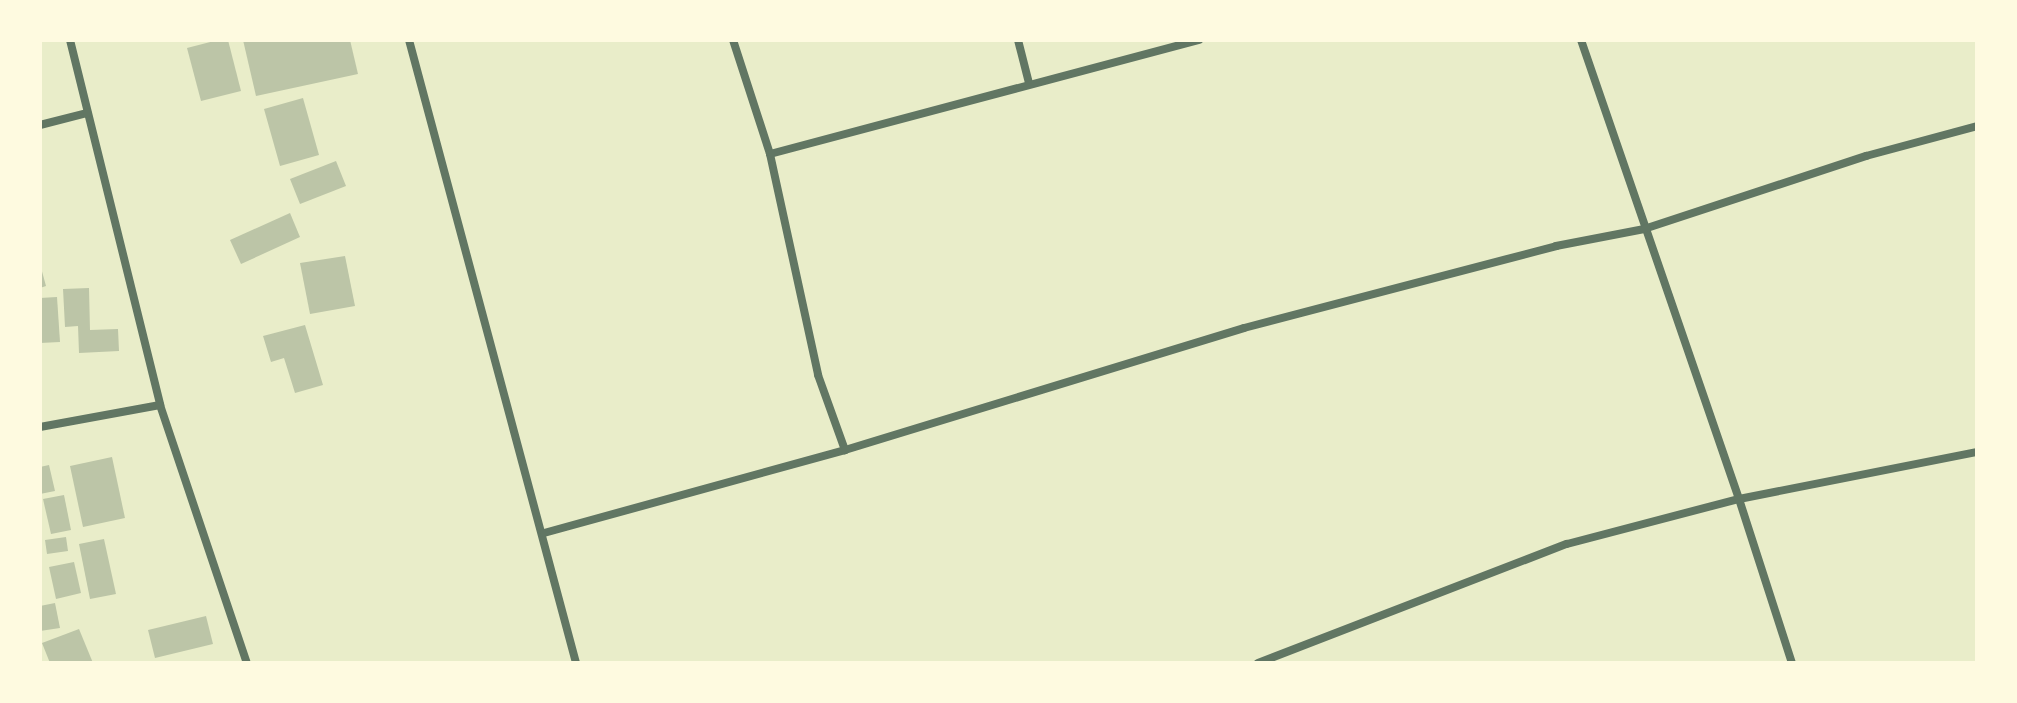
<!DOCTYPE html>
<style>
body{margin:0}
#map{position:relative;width:2017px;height:703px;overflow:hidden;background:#e9edc9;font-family:Cabin,sans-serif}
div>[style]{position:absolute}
.building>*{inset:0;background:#bcc5a7}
.minor>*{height:8px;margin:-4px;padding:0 4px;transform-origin:4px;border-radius:4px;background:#617663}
span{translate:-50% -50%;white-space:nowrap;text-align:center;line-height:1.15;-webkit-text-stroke:6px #fefae0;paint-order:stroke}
.frame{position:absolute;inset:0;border:42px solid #fefae0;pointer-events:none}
</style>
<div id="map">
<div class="building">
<div style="clip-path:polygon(218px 40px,228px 40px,241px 91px,201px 101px,187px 48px)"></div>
<div style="clip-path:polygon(243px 40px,350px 40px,358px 74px,256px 96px)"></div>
<div style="clip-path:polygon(303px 98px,319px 155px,280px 166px,264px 109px)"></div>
<div style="clip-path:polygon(336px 161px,346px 186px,300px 204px,290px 179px)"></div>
<div style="clip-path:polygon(290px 213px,300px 237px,241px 264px,230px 240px)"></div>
<div style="clip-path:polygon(345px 256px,355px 306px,310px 314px,300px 263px)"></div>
<div style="clip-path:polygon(40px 264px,46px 286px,40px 288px)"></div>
<div style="clip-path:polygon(89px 288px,90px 330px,118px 329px,119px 351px,79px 353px,78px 326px,65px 327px,63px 289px)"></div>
<div style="clip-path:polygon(57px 297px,60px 342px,40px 343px,40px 298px)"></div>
<div style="clip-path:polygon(305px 325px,323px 385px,295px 393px,284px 358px,271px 362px,263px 336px)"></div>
<div style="clip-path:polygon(112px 457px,125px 518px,83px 527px,70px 466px)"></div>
<div style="clip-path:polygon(49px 465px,55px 491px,40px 494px,40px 467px)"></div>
<div style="clip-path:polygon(64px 495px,71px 530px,51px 534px,43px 499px)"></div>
<div style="clip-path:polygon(66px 537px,68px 551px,47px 554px,45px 540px)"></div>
<div style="clip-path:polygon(104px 539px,116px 594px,90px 599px,79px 544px)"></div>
<div style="clip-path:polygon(74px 562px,81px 593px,56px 599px,49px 567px)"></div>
<div style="clip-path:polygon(55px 603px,60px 628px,40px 631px,40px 606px)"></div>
<div style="clip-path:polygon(206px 616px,213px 644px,155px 658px,148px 630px)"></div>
<div style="clip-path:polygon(79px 629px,93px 663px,50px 663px,42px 643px)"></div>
</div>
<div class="minor">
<div style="left:70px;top:40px;width:376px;rotate:76.1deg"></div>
<div style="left:160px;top:405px;width:272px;rotate:71.4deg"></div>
<div style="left:409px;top:40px;width:645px;rotate:74.99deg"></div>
<div style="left:733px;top:40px;width:120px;rotate:72deg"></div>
<div style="left:770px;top:154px;width:226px;rotate:77.7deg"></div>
<div style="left:818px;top:375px;width:80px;rotate:70.2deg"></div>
<div style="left:1018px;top:40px;width:44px;rotate:75.7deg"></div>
<div style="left:1581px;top:40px;width:485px;rotate:71deg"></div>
<div style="left:1739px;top:499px;width:172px;rotate:72.1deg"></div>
<div style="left:40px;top:125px;width:49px;rotate:-14.3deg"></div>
<div style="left:770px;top:154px;width:444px;rotate:-14.9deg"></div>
<div style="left:40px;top:427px;width:122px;rotate:-10.4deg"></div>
<div style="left:544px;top:533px;width:312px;rotate:-15.4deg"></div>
<div style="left:845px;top:450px;width:417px;rotate:-17deg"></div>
<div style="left:1244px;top:328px;width:323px;rotate:-14.7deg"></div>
<div style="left:1556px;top:246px;width:90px;rotate:-10.9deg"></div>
<div style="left:1644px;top:229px;width:234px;rotate:-18.2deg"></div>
<div style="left:1866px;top:156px;width:115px;rotate:-15.1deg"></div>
<div style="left:1258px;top:663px;width:331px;rotate:-21.1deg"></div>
<div style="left:1567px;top:544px;width:178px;rotate:-14.7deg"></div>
<div style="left:1739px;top:499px;width:243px;rotate:-11.2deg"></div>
</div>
<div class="frame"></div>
</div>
